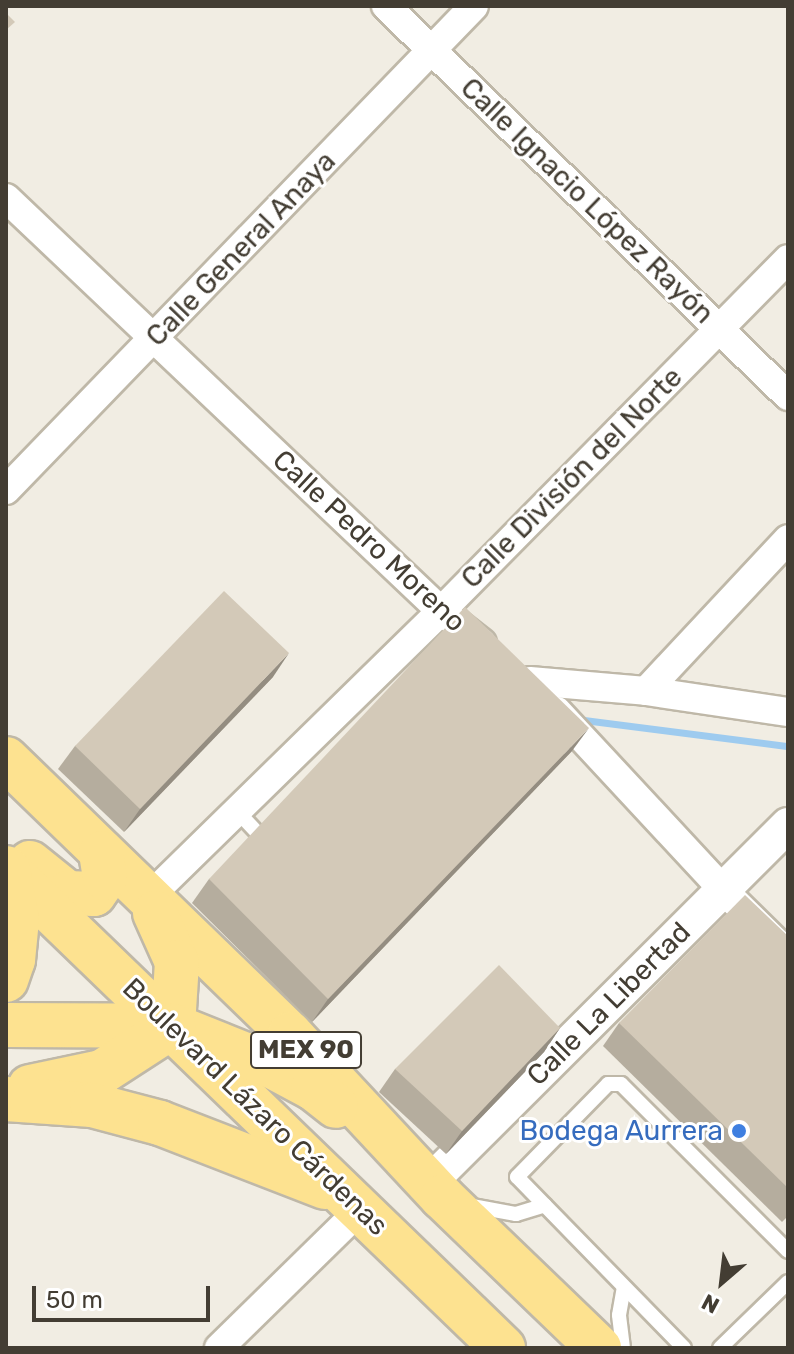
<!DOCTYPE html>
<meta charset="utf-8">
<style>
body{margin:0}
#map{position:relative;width:794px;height:1354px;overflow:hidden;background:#f1ede3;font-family:Rubik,sans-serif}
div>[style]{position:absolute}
.stream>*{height:7px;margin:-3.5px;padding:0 3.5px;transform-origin:3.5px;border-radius:3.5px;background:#9ecbef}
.roads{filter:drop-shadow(2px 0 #bfb8a8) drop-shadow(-2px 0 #bfb8a8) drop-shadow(0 2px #bfb8a8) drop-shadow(0 -2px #bfb8a8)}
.service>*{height:14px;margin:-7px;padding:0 7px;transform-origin:7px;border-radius:7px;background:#fff}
.minor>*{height:28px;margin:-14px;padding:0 14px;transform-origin:14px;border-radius:14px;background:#fff}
.tertiary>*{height:34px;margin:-17px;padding:0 17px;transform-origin:17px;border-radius:17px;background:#fff}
.primary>*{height:44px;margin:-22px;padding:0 22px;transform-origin:22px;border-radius:22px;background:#fde290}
.wall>*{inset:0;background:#b5ad9e}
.shaded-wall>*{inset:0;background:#948d81}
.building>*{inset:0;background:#d3c9b8}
.dots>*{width:22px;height:22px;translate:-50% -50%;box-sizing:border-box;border:4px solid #fff;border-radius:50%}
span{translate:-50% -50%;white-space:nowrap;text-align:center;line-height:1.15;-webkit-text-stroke:6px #fff;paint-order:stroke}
.shield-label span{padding:2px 6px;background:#fff;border:2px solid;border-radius:6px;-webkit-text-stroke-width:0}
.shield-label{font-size:26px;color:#433d33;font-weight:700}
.street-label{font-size:28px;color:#433d33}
.shop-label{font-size:28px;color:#366cbe}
.right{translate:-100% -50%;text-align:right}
.frame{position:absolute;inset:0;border:8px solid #433d33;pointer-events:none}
.north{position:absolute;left:682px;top:1242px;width:80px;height:80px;-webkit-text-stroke:6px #fff;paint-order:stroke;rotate:208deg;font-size:22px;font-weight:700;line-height:32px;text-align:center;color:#433d33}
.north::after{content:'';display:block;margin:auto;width:28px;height:36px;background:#433d33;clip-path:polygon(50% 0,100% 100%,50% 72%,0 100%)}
.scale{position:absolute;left:32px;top:1286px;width:178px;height:36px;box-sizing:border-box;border:4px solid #433d33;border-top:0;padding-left:10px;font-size:24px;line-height:28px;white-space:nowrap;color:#433d33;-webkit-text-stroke:6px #fff;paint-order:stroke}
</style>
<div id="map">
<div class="stream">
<div style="left:576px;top:719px;width:214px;rotate:7.3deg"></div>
</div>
<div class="roads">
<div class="service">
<div style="left:237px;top:811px;width:42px;rotate:46.9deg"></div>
<div style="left:472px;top:1206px;width:45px;rotate:10.3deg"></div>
<div style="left:516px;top:1214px;width:30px;rotate:-17deg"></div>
<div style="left:623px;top:1348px;width:33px;rotate:-97deg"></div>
<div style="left:619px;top:1315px;width:28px;rotate:-80deg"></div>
<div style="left:684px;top:1348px;width:239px;rotate:-134.3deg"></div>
<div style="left:517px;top:1177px;width:130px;rotate:-45.6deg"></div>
<div style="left:608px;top:1084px;width:13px"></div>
<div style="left:621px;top:1084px;width:236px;rotate:45deg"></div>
<div style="left:720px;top:1348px;width:95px;rotate:-44.1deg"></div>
</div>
<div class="minor">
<div style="left:386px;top:6px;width:560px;rotate:44.13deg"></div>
<div style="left:6px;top:198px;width:600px;rotate:43.51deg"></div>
<div style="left:441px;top:611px;width:52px;rotate:38deg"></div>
<div style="left:6px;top:490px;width:673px;rotate:-45.96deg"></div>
<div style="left:530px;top:681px;width:116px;rotate:4.9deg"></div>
<div style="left:646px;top:691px;width:144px;rotate:8.4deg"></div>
<div style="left:646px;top:691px;width:208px;rotate:-46.9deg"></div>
<div style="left:557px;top:711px;width:246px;rotate:47.1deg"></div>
<div style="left:724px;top:891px;width:90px;rotate:44.5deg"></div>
<div style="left:148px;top:898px;width:410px;rotate:-44.4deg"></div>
<div style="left:441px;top:611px;width:494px;rotate:-45.4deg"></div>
<div style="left:219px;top:1348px;width:197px;rotate:-44.4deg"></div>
</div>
<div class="tertiary">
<div style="left:429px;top:1183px;width:507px;rotate:-44.92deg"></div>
</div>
<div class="primary">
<div style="left:6px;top:759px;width:395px;rotate:44.1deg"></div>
<div style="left:290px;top:1034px;width:223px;rotate:47deg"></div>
<div style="left:442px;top:1197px;width:218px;rotate:43.9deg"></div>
<div style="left:30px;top:863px;width:48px;rotate:39deg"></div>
<div style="left:67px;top:893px;width:27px;rotate:2deg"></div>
<div style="left:94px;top:894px;width:19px;rotate:-55deg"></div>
<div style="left:105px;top:878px;width:25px;rotate:-99deg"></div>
<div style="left:6px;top:868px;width:691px;rotate:44deg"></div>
<div style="left:155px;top:913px;width:54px;rotate:65.8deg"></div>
<div style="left:177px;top:962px;width:64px;rotate:93.6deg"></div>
<div style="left:6px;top:980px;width:21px;rotate:-71deg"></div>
<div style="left:13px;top:960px;width:41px;rotate:-84.4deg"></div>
<div style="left:17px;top:919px;width:50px;rotate:-100.4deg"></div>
<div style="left:6px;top:1025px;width:167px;rotate:0.3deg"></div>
<div style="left:173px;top:1026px;width:102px;rotate:21.8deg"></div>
<div style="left:268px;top:1064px;width:51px;rotate:28.1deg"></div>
<div style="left:313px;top:1088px;width:29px;rotate:38deg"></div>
<div style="left:30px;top:1087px;width:74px;rotate:-11.8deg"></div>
<div style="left:102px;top:1072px;width:85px;rotate:-32.9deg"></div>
<div style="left:6px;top:1099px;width:86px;rotate:4deg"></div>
<div style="left:92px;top:1105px;width:70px;rotate:14.8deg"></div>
<div style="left:160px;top:1123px;width:177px;rotate:21.2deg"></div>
</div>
</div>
<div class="wall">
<div style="clip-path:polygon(273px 677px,124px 832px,58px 769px,75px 746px)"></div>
<div style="clip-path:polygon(572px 751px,312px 1022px,192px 903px,209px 879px)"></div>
<div style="clip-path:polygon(788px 936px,788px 1216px,782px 1222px,603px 1046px,619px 1023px)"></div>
<div style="clip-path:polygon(560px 1028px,544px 1052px,446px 1154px,379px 1092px,395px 1069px)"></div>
</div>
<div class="shaded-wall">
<div style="clip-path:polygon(289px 653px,273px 677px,124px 832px,140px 809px)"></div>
<div style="clip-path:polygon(589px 728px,572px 751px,312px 1022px,328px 999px)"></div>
<div style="clip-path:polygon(560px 1028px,544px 1052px,446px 1154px,462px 1131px)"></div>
</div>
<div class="building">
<div style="clip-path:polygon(6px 13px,15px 22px,6px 30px)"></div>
<div style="clip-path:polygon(224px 591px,289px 653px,140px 809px,75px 746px)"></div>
<div style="clip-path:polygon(465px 607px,589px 728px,328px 999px,209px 879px)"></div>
<div style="clip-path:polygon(745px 895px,788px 936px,788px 1188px,619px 1023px)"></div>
<div style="clip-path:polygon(499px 965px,560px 1028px,462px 1131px,395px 1069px)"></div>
</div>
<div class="dots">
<div style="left:739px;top:1131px;background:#3f7fe0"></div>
</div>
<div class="shield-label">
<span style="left:306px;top:1050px">MEX 90</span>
</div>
<div class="street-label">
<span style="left:587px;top:201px;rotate:44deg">Calle Ignacio López Rayón</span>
<span style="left:241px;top:249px;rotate:-46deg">Calle General Anaya</span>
<span style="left:572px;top:478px;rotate:-45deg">Calle División del Norte</span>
<span style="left:369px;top:541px;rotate:43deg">Calle Pedro Moreno</span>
<span style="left:609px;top:1004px;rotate:-45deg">Calle La Libertad</span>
<span style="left:255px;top:1107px;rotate:44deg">Boulevard Lázaro Cárdenas</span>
</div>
<div class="shop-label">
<span class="right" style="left:723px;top:1131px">Bodega Aurrera</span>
</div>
<div class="frame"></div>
<div class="north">N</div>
<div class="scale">50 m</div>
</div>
